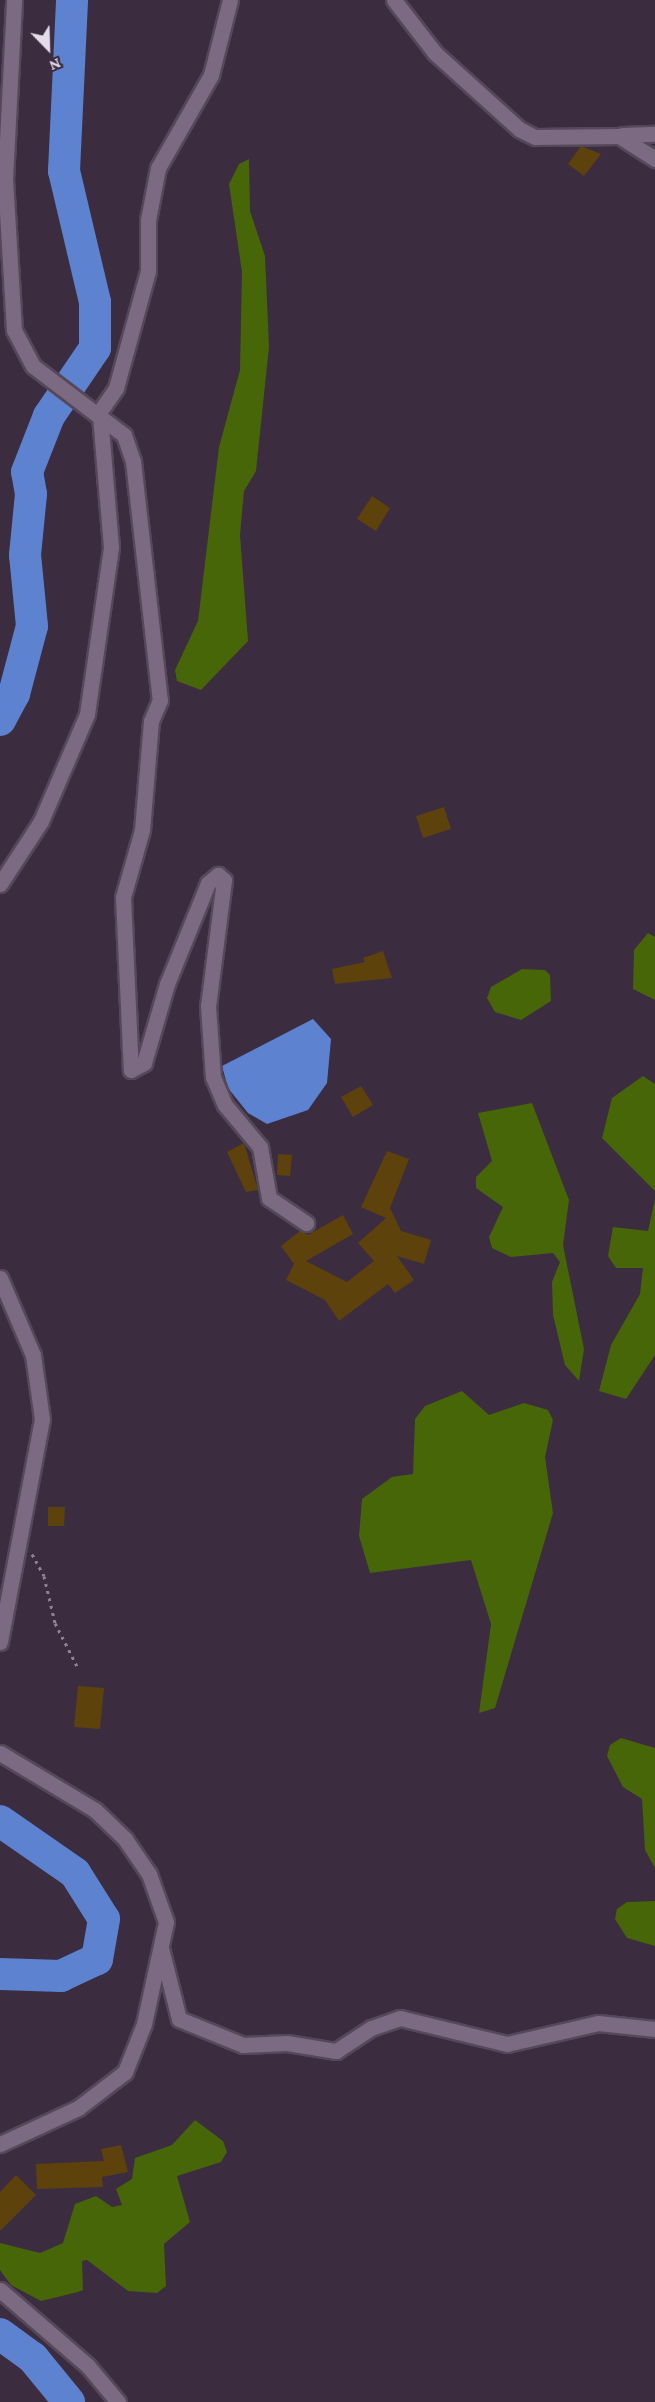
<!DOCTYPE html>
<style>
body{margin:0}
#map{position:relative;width:655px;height:2402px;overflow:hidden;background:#3b2c40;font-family:"Crimson Pro",serif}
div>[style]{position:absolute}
.green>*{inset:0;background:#476607}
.water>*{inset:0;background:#5d82d0}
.river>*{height:32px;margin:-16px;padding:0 16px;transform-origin:16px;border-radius:16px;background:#5d82d0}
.building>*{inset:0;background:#5d420c}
.path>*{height:3px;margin-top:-1.5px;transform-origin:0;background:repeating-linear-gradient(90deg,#8f8293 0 3px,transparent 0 7.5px)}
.roads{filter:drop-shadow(2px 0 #554859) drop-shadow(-2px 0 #554859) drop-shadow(0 2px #554859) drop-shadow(0 -2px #554859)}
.minor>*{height:15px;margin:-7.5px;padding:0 7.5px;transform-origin:7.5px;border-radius:7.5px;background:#7b6a81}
span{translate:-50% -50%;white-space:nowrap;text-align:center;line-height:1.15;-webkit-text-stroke:6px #3b2c40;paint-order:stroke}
.north{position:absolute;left:18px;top:18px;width:60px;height:60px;-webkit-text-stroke:4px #3b2c40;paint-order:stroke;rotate:157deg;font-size:16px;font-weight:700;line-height:24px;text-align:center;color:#e6dce9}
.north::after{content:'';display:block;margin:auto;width:21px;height:27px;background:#e6dce9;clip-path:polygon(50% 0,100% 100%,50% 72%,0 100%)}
</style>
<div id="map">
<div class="green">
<div style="clip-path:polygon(249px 159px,250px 211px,265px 256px,269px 347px,256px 471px,244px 491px,240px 535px,248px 641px,201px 690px,177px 681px,175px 670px,198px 621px,219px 447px,240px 370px,242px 272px,229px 184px,239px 164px)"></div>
<div style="clip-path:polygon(648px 933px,655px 937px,655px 1000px,633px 989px,634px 950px)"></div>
<div style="clip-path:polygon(522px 969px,545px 970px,550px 975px,551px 1001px,521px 1020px,495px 1012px,487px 998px,491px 987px)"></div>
<div style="clip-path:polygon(643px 1076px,655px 1084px,655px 1191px,602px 1138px,612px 1098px)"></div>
<div style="clip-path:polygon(532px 1103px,569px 1200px,563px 1245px,584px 1349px,579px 1381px,565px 1365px,553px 1315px,552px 1282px,560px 1262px,553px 1253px,511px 1257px,492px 1248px,489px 1237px,503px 1207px,476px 1188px,476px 1177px,492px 1161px,478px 1113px)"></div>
<div style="clip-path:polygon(655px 1199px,655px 1355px,626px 1399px,599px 1391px,611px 1345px,640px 1294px,643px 1268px,616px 1268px,608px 1256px,613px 1227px,648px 1231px)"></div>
<div style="clip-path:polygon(462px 1391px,489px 1415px,524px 1403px,548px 1410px,553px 1420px,545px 1457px,553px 1513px,495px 1708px,479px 1713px,491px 1624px,471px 1560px,370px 1573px,359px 1536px,362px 1499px,392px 1477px,413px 1474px,415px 1419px,425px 1406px)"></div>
<div style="clip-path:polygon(621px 1738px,655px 1748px,655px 1868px,645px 1850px,642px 1799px,623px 1787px,607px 1756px,610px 1745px)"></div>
<div style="clip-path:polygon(655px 1901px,655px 1946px,627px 1938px,615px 1919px,617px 1909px,627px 1902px)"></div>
<div style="clip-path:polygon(195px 2120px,223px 2141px,227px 2152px,221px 2162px,177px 2176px,190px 2222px,164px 2244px,166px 2286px,157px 2293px,128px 2291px,87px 2260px,82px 2261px,83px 2290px,78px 2292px,41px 2301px,11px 2285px,0 2270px,0 2243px,40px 2253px,63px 2243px,75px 2204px,96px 2196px,112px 2207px,122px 2205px,116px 2189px,132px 2179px,135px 2158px,172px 2145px)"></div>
</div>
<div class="water">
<div style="clip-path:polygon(313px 1019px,331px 1039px,327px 1083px,308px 1110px,267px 1124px,248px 1113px,228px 1088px,222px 1066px)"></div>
</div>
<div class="river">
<div style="left:0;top:720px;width:30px;rotate:-62deg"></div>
<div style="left:14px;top:694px;width:70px;rotate:-75.2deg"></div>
<div style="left:32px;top:626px;width:71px;rotate:-95.6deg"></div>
<div style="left:25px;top:555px;width:61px;rotate:-84.4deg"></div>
<div style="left:31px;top:494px;width:22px;rotate:-100deg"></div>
<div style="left:27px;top:472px;width:60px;rotate:-68.6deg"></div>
<div style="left:49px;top:416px;width:82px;rotate:-55.9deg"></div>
<div style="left:95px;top:348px;width:46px;rotate:-90deg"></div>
<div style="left:95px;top:302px;width:135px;rotate:-103.3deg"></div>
<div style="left:64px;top:171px;width:171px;rotate:-87.3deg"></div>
<div style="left:0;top:1821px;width:91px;rotate:34.7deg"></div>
<div style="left:75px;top:1873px;width:54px;rotate:57.8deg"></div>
<div style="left:104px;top:1919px;width:41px;rotate:99.9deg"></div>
<div style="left:97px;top:1959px;width:40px;rotate:155deg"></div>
<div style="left:61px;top:1976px;width:61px;rotate:-178.1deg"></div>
<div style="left:0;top:2334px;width:41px;rotate:36deg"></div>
<div style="left:33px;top:2358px;width:57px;rotate:50.7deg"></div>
</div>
<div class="building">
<div style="clip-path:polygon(581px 146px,601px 154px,584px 176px,568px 164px)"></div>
<div style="clip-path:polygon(372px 496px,390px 508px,376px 531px,357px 519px)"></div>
<div style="clip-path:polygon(444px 807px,451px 829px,423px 838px,416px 816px)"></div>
<div style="clip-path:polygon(383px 951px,392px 978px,335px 984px,332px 969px,365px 962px,363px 958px)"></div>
<div style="clip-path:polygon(361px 1086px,373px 1105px,353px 1117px,341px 1097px)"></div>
<div style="clip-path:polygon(244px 1143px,258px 1190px,246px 1192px,227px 1152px)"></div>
<div style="clip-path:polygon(387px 1151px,409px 1159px,390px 1208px,401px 1231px,431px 1240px,424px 1264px,397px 1256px,414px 1280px,395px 1293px,388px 1284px,339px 1321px,325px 1300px,286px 1280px,294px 1264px,281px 1246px,300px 1231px,308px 1235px,343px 1215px,353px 1234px,306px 1261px,347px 1282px,374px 1261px,358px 1243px,386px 1218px,361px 1207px)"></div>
<div style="clip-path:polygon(278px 1154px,292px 1155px,290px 1176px,277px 1175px)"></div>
<div style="clip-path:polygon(48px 1507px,65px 1507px,64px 1526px,48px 1526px)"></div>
<div style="clip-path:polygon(78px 1686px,104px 1688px,100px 1729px,74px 1727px)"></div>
<div style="clip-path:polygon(121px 2145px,128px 2172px,102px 2177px,103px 2187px,37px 2189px,36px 2164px,104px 2161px,101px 2149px)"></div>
<div style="clip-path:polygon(16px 2175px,36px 2195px,0 2231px,0 2192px)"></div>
</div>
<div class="path">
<div style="left:32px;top:1554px;width:25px;rotate:61deg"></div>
<div style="left:44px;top:1576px;width:48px;rotate:76.8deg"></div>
<div style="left:55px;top:1623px;width:51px;rotate:62.9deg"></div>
</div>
<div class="roads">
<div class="minor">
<div style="left:394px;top:0;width:67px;rotate:52.3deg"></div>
<div style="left:435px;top:53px;width:113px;rotate:42.1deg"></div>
<div style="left:519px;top:129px;width:18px;rotate:27deg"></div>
<div style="left:535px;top:137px;width:84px;rotate:-0.7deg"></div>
<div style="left:619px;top:136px;width:43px;rotate:32.6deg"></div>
<div style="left:622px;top:135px;width:33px;rotate:-2deg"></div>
<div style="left:98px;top:414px;width:32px;rotate:-55deg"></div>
<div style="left:116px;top:388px;width:121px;rotate:-74.7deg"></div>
<div style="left:148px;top:271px;width:51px;rotate:-90deg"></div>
<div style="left:148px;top:220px;width:53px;rotate:-79.1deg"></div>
<div style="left:158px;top:168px;width:107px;rotate:-60.3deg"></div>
<div style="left:211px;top:75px;width:77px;rotate:-75.8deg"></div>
<div style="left:100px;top:417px;width:30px;rotate:37deg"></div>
<div style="left:124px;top:435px;width:28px;rotate:71deg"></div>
<div style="left:133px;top:461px;width:241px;rotate:83.6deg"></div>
<div style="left:160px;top:700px;width:23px;rotate:113deg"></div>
<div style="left:151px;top:721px;width:109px;rotate:94.7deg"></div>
<div style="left:142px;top:830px;width:70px;rotate:105.8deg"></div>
<div style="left:123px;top:897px;width:173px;rotate:87.4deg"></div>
<div style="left:131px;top:1070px;width:15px;rotate:-28deg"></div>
<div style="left:144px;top:1063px;width:82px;rotate:-73.8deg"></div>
<div style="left:167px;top:984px;width:109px;rotate:-67.9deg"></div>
<div style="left:208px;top:883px;width:13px;rotate:-39deg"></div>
<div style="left:218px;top:875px;width:8px;rotate:40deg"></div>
<div style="left:224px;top:880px;width:127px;rotate:97.2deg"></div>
<div style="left:208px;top:1006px;width:71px;rotate:86deg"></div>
<div style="left:213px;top:1077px;width:30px;rotate:67deg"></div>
<div style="left:225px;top:1105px;width:55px;rotate:50.2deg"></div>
<div style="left:260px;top:1147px;width:52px;rotate:80deg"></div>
<div style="left:269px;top:1198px;width:45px;rotate:34deg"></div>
<div style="left:0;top:884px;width:75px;rotate:-56.9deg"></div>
<div style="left:41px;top:821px;width:116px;rotate:-66.7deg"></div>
<div style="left:87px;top:714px;width:169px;rotate:-81.8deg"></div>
<div style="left:111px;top:547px;width:130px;rotate:-94.8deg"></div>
<div style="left:100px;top:417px;width:84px;rotate:-142.7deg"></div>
<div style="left:33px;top:366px;width:41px;rotate:-117.8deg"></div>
<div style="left:14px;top:330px;width:150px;rotate:-93.4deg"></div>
<div style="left:5px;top:180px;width:180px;rotate:-87.1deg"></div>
<div style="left:0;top:1278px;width:84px;rotate:66.8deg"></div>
<div style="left:33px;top:1355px;width:65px;rotate:82deg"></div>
<div style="left:42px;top:1419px;width:227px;rotate:100.7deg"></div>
<div style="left:0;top:1753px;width:111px;rotate:31deg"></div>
<div style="left:95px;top:1810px;width:42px;rotate:44deg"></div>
<div style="left:125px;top:1839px;width:42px;rotate:55.6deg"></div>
<div style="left:149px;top:1874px;width:51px;rotate:70.5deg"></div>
<div style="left:166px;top:1922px;width:104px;rotate:102.2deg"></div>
<div style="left:144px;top:2024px;width:52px;rotate:111.6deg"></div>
<div style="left:125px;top:2072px;width:59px;rotate:142.5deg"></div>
<div style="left:78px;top:2108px;width:86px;rotate:155.2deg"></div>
<div style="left:161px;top:1948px;width:73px;rotate:75.8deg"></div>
<div style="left:179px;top:2019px;width:69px;rotate:22.1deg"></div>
<div style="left:243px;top:2045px;width:44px;rotate:-2.6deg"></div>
<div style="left:287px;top:2043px;width:50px;rotate:9.3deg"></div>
<div style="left:336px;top:2051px;width:42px;rotate:-33.3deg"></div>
<div style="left:371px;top:2028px;width:31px;rotate:-19deg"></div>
<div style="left:400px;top:2018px;width:110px;rotate:13.7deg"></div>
<div style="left:507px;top:2044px;width:93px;rotate:-13deg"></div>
<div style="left:598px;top:2023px;width:57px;rotate:6deg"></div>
<div style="left:0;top:2290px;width:116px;rotate:40.8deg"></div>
<div style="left:88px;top:2366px;width:47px;rotate:50.2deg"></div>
</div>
</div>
<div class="north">N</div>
</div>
